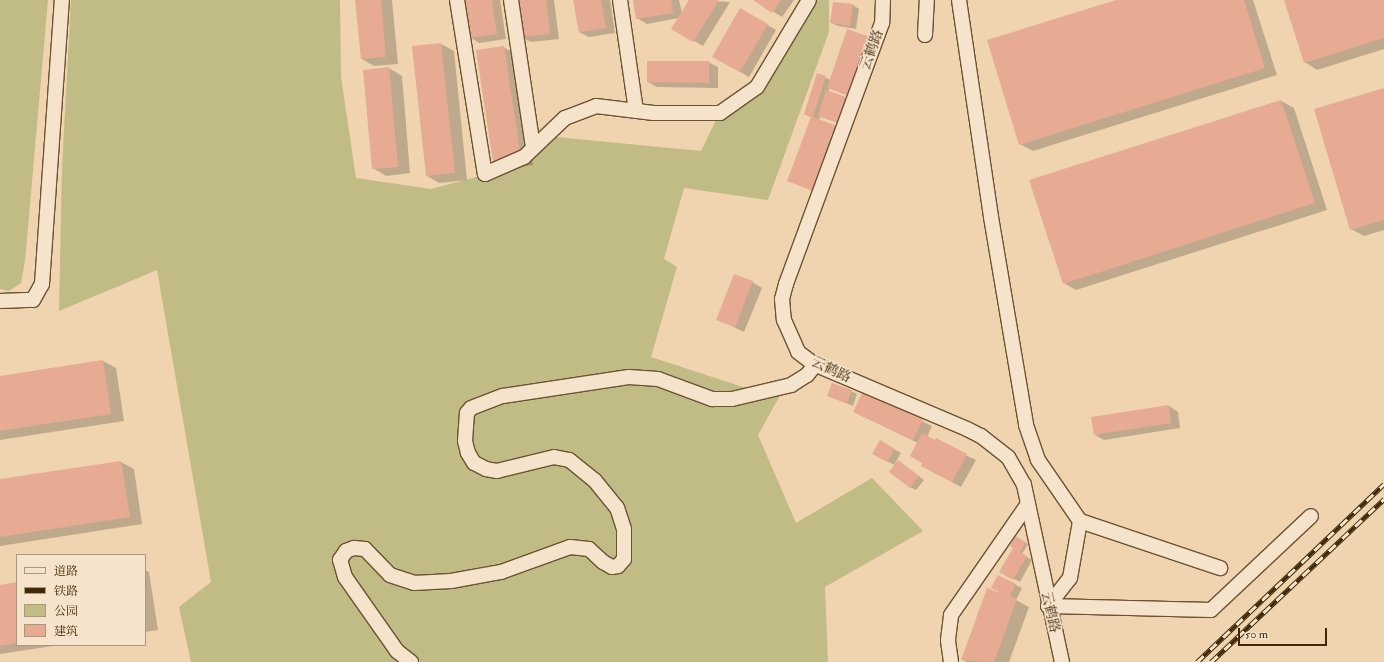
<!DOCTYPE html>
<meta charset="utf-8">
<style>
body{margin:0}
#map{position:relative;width:1384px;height:662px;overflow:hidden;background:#efd4af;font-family:"IM FELL Double Pica","Noto Serif SC",serif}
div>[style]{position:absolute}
.green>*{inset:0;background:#c1bb85}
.shadow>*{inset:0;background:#0003}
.building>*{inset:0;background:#e6ab92}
.roads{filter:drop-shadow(1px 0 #6c5331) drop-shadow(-1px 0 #6c5331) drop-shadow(0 1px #6c5331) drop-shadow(0 -1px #6c5331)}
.minor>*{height:14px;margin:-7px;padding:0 7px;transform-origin:7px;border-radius:7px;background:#f5e3cb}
.rail>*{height:4.5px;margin-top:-2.25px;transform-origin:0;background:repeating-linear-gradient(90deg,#f5e3cb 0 9px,#412807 0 18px);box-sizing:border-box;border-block:1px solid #412807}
span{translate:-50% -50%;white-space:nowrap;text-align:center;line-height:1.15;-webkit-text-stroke:3px #f5e3cb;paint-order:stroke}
.street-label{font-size:14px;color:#412807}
.legend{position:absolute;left:16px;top:554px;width:130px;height:92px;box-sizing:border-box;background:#f5e3cb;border:1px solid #ad987d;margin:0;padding:5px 7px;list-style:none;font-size:12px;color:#412807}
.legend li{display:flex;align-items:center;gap:8px;height:20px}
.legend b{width:20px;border:1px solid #ad987d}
.scale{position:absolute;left:1238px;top:628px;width:89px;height:18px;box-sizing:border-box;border:2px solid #412807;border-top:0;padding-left:5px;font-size:12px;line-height:14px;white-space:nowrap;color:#412807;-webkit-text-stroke:3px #f5e3cb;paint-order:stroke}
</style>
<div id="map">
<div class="green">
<div style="clip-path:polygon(0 0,48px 0,25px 261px,21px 283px,9px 291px,0 289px)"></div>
<div style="clip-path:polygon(71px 0,340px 0,341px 77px,356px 178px,431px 189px,526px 164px,556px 137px,701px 151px,716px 120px,760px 92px,814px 0,829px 0,829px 32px,768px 200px,684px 188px,664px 259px,677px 267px,651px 357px,743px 387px,783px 390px,758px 435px,796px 523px,872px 478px,923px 531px,825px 587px,828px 662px,191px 662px,179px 607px,211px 582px,157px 270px,59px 311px,62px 168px)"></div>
</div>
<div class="shadow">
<div style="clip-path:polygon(356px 0,392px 0,398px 64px,374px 66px,362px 59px)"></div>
<div style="clip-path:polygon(464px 0,500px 0,506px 39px,479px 43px,470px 37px)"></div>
<div style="clip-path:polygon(517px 0,554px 0,559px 39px,531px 42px,521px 37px)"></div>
<div style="clip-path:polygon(574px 0,610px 0,615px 33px,589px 37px,579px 32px)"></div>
<div style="clip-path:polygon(634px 0,679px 0,682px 13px,690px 0,730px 2px,703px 46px,672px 28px,679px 18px,647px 24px,637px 18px)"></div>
<div style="clip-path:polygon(755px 0,794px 0,782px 17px)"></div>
<div style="clip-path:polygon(1120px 0,1253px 0,1277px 75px,1033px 151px,1020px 144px)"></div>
<div style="clip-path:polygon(1285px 0,1384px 0,1384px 49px,1317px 70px,1305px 62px)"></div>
<div style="clip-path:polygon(853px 5px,859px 9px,856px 29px,838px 26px,832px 23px)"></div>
<div style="clip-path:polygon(740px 9px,776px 30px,749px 77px,713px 56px)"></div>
<div style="clip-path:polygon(441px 44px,454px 51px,467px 180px,439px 183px,427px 176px)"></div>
<div style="clip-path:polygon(503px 47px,516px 54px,533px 165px,507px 169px,494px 161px)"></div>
<div style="clip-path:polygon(708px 62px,718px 67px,718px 88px,657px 87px,648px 82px)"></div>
<div style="clip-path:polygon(389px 68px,402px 76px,410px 173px,386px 176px,373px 168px)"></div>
<div style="clip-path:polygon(818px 75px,831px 80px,856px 99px,830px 88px,828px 92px,852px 101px,844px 125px,820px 116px,819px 121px,822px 195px,788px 180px,812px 118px,805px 114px)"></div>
<div style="clip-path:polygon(1384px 89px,1384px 230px,1364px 236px,1351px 229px)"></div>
<div style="clip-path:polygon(1281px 101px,1294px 108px,1327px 210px,1076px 290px,1064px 283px,1031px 181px)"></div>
<div style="clip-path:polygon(752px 282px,762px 288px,744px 332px,717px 319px)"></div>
<div style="clip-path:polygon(103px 361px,116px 368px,124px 421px,0 440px,0 377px)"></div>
<div style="clip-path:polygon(851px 391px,857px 394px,853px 406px,828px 396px)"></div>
<div style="clip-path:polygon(863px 393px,932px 426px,927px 437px,976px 460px,961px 487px,931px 471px,924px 463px,918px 443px,854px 412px)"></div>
<div style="clip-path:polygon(1169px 406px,1178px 412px,1180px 428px,1104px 440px,1095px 435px)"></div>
<div style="clip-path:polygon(881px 442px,901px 453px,894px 465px,874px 453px)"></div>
<div style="clip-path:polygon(121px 462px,134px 469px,142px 524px,0 546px,0 480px)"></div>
<div style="clip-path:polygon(904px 465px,924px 480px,916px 490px,910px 487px)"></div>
<div style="clip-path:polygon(1016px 537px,1028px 544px,1022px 554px,1032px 560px,1020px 582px,1000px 571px,1014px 548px)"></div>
<div style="clip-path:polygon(145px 570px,149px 572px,158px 630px,145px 632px)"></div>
<div style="clip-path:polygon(998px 576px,1022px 588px,1016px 600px,1029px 607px,1009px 662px,967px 662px,962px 659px,1003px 593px)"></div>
<div style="clip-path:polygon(17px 583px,17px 645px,60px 645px,0 654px,0 586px)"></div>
</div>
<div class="building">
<div style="clip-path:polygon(355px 0,381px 0,386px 57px,361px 59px)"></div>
<div style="clip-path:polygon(463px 0,492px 0,497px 34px,469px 38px)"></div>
<div style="clip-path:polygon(516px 0,546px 0,550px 34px,520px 37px)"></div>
<div style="clip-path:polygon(573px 0,601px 0,606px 28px,579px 32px)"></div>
<div style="clip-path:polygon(633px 0,671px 0,673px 13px,636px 19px)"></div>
<div style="clip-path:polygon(689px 0,719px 0,693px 42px,671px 29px)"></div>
<div style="clip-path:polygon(753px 0,781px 0,772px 13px)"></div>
<div style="clip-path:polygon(1116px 0,1244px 0,1265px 68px,1019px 145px,987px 40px)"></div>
<div style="clip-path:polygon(1284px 0,1384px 0,1384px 38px,1304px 63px)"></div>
<div style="clip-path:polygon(833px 2px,853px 4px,850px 26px,830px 23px)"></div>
<div style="clip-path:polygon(740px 8px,768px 24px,740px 72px,712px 57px)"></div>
<div style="clip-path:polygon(847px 29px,870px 37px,850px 96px,827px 88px)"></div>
<div style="clip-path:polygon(441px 43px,455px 173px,426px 176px,412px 46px)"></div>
<div style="clip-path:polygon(504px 46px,521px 158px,493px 162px,476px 50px)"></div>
<div style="clip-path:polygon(647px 61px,709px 61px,709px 83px,647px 82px)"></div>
<div style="clip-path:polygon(389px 67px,398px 167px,372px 169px,363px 70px)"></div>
<div style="clip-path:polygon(817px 73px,826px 76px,813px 117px,837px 126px,813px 191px,787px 181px,811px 117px,804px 114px)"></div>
<div style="clip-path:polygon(1384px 88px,1384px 220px,1350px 230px,1314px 109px)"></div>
<div style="clip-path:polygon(826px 90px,846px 97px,838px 123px,818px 116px)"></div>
<div style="clip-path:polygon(1281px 100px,1315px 203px,1063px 284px,1029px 180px)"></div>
<div style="clip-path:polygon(734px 274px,753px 281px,735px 327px,716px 320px)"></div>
<div style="clip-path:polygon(103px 360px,111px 414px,0 431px,0 376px)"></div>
<div style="clip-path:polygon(832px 383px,852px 390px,847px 403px,827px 396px)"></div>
<div style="clip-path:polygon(863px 391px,923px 419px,913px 440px,853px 412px)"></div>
<div style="clip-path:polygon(1169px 405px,1171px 423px,1094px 435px,1091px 417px)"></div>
<div style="clip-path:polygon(922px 433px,935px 440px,936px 438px,967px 454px,952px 482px,921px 466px,922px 463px,910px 456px)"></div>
<div style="clip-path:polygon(880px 440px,895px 449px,887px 462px,872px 454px)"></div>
<div style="clip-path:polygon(898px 460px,919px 476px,910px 488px,889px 472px)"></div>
<div style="clip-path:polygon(121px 461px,130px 517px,0 537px,0 479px)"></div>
<div style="clip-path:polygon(1015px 536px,1026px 542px,1020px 552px,1027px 556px,1013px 580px,999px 572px,1013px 548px,1010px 546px)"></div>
<div style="clip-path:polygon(998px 575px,1016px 584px,1010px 596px,1017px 599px,994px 662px,961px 660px,987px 588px,1003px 594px,991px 588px)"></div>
<div style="clip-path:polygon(17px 582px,17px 643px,0 646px,0 585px)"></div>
</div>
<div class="roads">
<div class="minor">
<div style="left:457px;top:0;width:176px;rotate:80.9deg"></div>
<div style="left:485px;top:174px;width:43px;rotate:-23.6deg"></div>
<div style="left:524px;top:157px;width:57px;rotate:-43.6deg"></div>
<div style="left:565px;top:118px;width:33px;rotate:-21deg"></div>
<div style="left:596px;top:106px;width:58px;rotate:6.9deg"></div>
<div style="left:654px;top:113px;width:66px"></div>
<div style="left:720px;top:113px;width:45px;rotate:-35.1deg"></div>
<div style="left:757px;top:87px;width:101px;rotate:-59.1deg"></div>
<div style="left:511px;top:0;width:149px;rotate:81.5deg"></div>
<div style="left:620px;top:0;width:112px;rotate:81.8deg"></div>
<div style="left:883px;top:0;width:23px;rotate:92deg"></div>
<div style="left:882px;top:23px;width:278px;rotate:110.2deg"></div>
<div style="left:786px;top:284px;width:16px;rotate:105deg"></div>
<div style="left:782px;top:299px;width:21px;rotate:85deg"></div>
<div style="left:784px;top:320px;width:35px;rotate:66deg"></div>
<div style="left:798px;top:352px;width:20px;rotate:37deg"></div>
<div style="left:814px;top:364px;width:166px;rotate:23deg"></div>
<div style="left:967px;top:429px;width:16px;rotate:27deg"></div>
<div style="left:981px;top:436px;width:34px;rotate:38deg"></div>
<div style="left:1008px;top:457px;width:32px;rotate:60deg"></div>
<div style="left:1024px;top:485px;width:181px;rotate:77.9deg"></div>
<div style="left:959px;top:0;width:219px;rotate:81.6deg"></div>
<div style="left:991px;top:217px;width:211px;rotate:80.4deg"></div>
<div style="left:1026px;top:425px;width:37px;rotate:71deg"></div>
<div style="left:1038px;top:460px;width:74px;rotate:55.5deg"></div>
<div style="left:1080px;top:521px;width:148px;rotate:18.6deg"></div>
<div style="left:925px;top:35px;width:35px;rotate:-87deg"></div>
<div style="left:0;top:301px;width:33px;rotate:-2deg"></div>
<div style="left:33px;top:300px;width:18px;rotate:-61deg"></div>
<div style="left:42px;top:284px;width:285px;rotate:-86deg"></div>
<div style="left:1048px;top:606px;width:163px;rotate:1.4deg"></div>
<div style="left:1211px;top:610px;width:137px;rotate:-43.2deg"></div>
<div style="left:1048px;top:606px;width:36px;rotate:-52deg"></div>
<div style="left:1070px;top:578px;width:58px;rotate:-80deg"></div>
<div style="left:411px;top:662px;width:18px;rotate:-142deg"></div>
<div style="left:397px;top:651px;width:90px;rotate:-125.1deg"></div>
<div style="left:345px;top:577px;width:18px;rotate:-106deg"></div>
<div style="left:340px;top:560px;width:11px;rotate:-56deg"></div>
<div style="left:346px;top:551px;width:9px;rotate:-21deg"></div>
<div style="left:354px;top:548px;width:11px;rotate:5deg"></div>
<div style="left:365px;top:549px;width:36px;rotate:46deg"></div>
<div style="left:390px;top:575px;width:25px;rotate:18deg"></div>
<div style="left:414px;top:583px;width:37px;rotate:-3deg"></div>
<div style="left:451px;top:581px;width:51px;rotate:-10.2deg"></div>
<div style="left:501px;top:572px;width:73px;rotate:-19.9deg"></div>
<div style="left:570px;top:547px;width:19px;rotate:6deg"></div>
<div style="left:589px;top:549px;width:19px;rotate:43deg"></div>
<div style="left:603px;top:562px;width:10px;rotate:29deg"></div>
<div style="left:612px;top:567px;width:6px;rotate:-9deg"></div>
<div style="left:618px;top:566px;width:9px;rotate:-49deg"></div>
<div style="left:624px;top:559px;width:30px;rotate:-90deg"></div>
<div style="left:624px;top:529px;width:22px;rotate:-108deg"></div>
<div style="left:617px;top:508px;width:36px;rotate:-129deg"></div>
<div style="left:594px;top:480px;width:32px;rotate:-141deg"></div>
<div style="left:569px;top:460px;width:15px;rotate:-169deg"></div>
<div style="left:554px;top:457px;width:59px;rotate:166.2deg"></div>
<div style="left:497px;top:471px;width:11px;rotate:-170deg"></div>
<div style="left:486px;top:469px;width:13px;rotate:-153deg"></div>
<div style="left:474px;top:463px;width:12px;rotate:-121deg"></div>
<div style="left:468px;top:453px;width:12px;rotate:-104deg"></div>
<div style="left:465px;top:441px;width:28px;rotate:-86deg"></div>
<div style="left:467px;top:413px;width:6px;rotate:-51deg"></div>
<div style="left:471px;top:408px;width:34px;rotate:-21deg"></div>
<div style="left:503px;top:396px;width:127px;rotate:-8.6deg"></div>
<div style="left:629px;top:377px;width:29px;rotate:4deg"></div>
<div style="left:658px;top:379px;width:58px;rotate:20.3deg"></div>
<div style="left:712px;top:399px;width:20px"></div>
<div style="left:732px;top:399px;width:61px;rotate:-13.3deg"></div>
<div style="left:791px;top:385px;width:19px;rotate:-32deg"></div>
<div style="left:807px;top:375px;width:13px;rotate:-51deg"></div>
<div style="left:951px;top:662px;width:22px;rotate:-98deg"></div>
<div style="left:948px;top:640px;width:25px;rotate:-83deg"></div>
<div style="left:951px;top:615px;width:135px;rotate:-55.3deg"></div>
</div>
</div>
<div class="rail">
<div style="left:1197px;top:662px;width:258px;rotate:-43.6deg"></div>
<div style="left:1211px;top:662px;width:238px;rotate:-43.3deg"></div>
</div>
<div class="street-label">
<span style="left:872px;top:50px;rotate:-70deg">云鹤路</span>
<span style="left:831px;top:370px;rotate:25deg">云鹤路</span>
<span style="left:1050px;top:612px;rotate:77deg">云鹤路</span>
</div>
<ul class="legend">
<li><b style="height:5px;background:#f5e3cb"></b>道路</li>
<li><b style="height:5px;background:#412807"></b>铁路</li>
<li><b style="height:11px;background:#c1bb85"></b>公园</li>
<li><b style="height:11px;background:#e6ab92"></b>建筑</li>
</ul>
<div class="scale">50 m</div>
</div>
